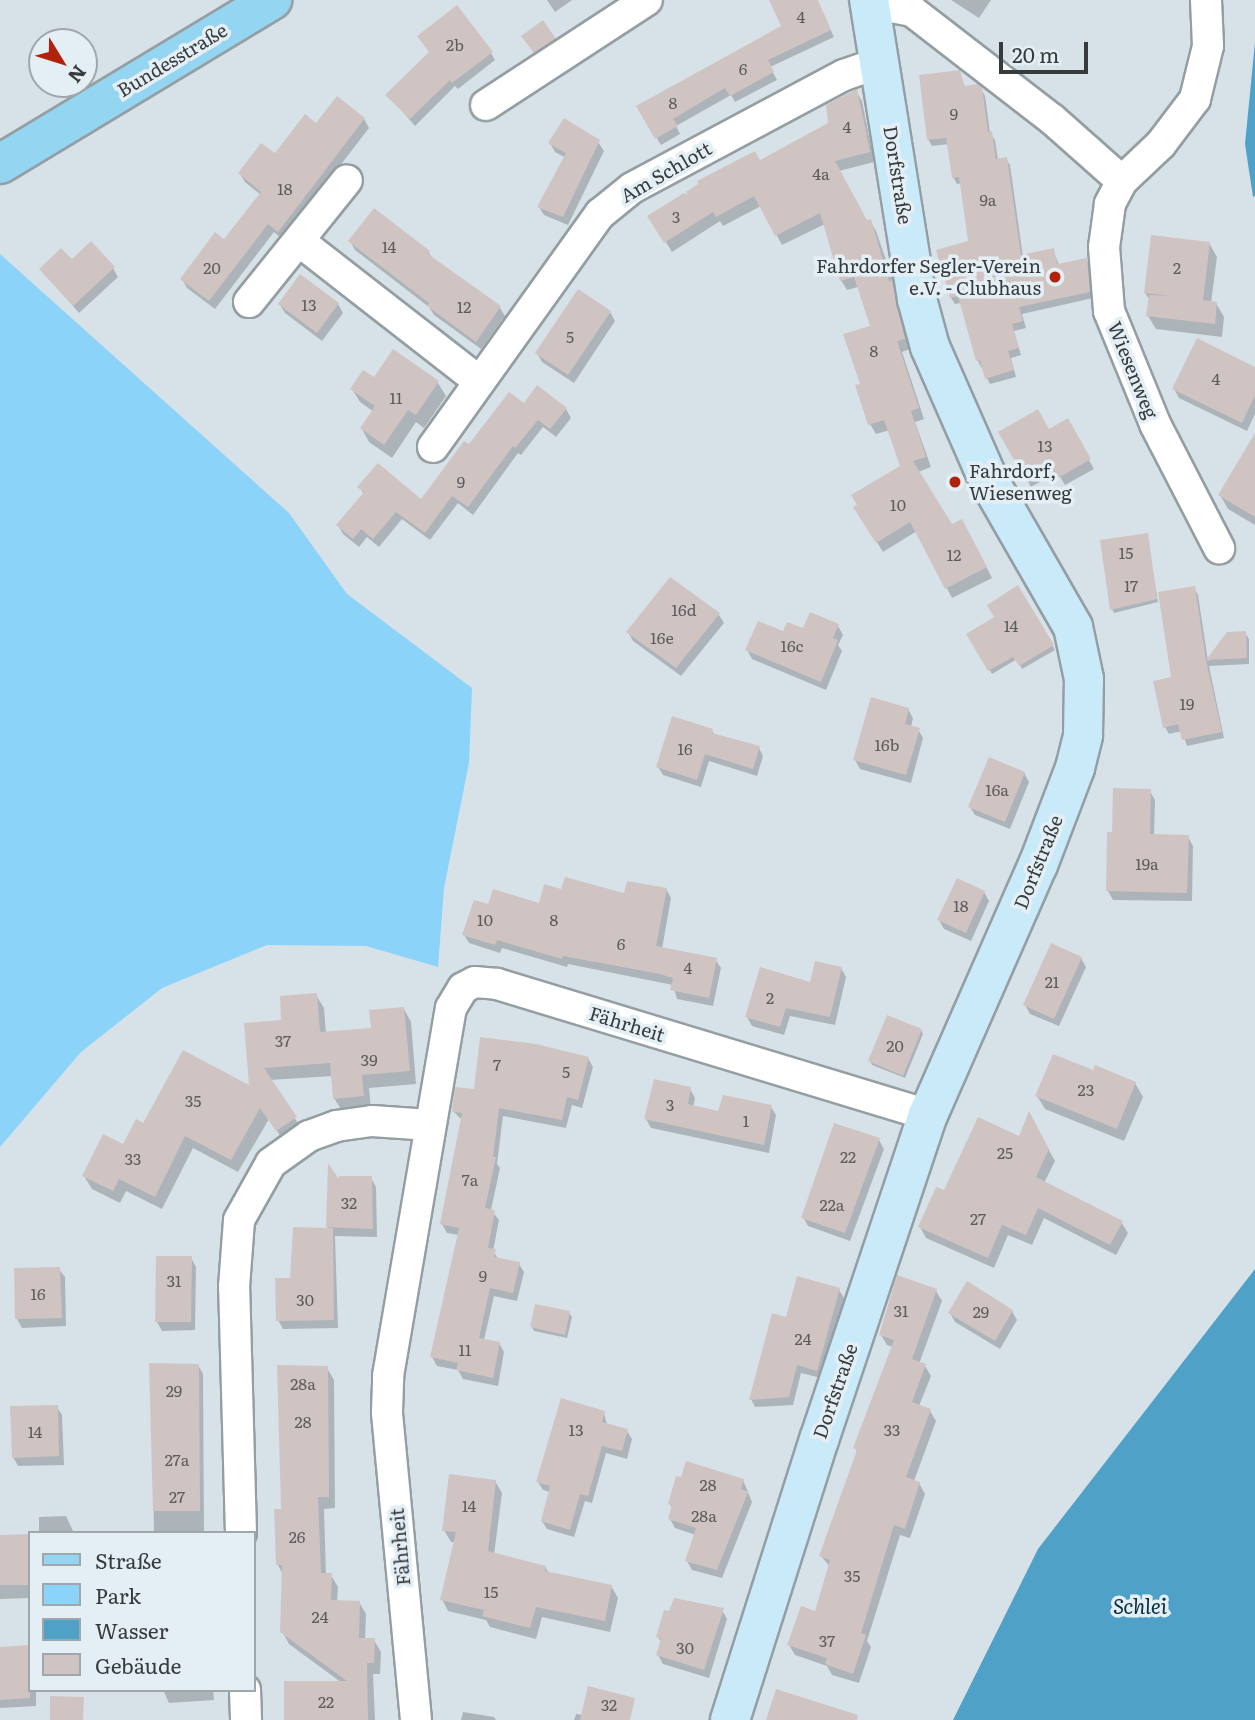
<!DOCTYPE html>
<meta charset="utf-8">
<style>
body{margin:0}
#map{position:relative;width:1255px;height:1720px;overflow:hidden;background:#d7e2e8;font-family:Literata,serif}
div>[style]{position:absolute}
.green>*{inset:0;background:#8bd3f8}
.water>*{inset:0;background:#50a1c8}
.shadow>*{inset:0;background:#0003}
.building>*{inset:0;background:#d0c4c2}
.roads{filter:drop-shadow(2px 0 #949ea3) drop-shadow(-2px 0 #949ea3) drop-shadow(0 2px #949ea3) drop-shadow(0 -2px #949ea3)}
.street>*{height:30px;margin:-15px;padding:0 15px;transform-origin:15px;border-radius:15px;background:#fff}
.secondary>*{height:38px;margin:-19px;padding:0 19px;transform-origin:19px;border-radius:19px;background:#c9eaf9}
.primary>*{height:38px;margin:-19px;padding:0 19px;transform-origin:19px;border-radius:19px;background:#94d5f2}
.dots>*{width:19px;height:19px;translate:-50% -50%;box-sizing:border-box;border:4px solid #e4eff5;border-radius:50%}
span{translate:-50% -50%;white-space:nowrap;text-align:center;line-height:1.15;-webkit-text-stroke:7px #e4eff5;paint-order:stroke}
.number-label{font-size:16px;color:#5d5d5e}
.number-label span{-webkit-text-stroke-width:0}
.street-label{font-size:19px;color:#373b3d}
.poi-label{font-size:19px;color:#373b3d}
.right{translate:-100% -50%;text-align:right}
.left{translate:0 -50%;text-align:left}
.water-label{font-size:21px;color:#062d3e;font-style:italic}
.legend{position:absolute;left:28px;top:1531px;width:228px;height:161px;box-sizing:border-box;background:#e4eff5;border:2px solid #9fa7ab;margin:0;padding:9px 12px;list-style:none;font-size:21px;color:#373b3d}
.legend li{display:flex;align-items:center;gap:14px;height:35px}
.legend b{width:35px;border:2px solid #9fa7ab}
.north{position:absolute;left:28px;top:28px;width:70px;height:70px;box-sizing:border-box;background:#e4eff5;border:2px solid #9fa7ab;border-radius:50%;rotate:128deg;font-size:19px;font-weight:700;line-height:28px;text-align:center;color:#373b3d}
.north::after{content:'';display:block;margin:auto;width:24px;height:32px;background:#b0220b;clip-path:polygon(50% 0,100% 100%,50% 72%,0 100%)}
.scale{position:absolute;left:999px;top:42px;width:89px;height:32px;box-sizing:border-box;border:4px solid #373b3d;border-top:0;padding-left:9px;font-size:21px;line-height:24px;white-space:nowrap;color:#373b3d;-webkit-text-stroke:5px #e4eff5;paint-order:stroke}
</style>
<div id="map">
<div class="green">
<div style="clip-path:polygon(0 254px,289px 513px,347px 594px,472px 688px,469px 763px,444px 888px,438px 967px,366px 946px,267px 945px,162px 988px,81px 1052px,0 1147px)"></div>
</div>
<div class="water">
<div style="clip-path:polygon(1255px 42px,1255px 196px,1253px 197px,1245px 144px)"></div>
<div style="clip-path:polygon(1255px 1269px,1255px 1720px,953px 1720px,1038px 1549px)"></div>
</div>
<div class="shadow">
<div style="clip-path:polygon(547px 0,572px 0,555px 12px)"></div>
<div style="clip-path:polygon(780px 0,817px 0,834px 37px,770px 67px,777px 80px,735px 102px,731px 95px,676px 126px,680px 134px,661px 145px,638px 107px,783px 27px)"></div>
<div style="clip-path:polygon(951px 0,991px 0,979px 18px)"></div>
<div style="clip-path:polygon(543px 23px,556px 43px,537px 56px,524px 36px)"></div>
<div style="clip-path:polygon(491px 53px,495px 60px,458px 89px,455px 86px,415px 126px,388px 95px)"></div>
<div style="clip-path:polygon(959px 72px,965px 87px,981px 89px,985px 96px,990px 133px,995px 140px,998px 160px,1006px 159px,1010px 165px,1023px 257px,1053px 250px,1059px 265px,1086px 259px,1090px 266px,1093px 298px,1022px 314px,1026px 328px,1014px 331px,1021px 355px,1011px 358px,1016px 377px,990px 384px,978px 361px,961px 303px,955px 304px,951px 298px,970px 242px,962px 183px,957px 184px,953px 177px,949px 144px,932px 146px,928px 139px)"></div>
<div style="clip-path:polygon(856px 91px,862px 101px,874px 162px,839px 171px,866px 222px,870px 221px,876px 231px,897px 292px,910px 349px,902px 352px,924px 419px,915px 422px,931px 467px,918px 472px,951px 526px,968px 531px,992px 578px,952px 598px,917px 531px,883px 552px,856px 508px,902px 466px,890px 430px,876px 434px,870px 424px,862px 385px,873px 327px,858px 287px,847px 290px,841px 280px,825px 224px,782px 245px,761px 206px,723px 226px,720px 221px,672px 252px,650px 216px,693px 200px,830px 123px)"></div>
<div style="clip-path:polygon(337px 99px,364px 119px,369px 128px,283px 240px,274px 232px,215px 309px,187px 288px,182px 279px,225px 241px,261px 195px,245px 182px,240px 174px,275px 156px,316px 126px)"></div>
<div style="clip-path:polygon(598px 142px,604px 151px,568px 225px,544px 215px,539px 207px,566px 158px,555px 152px,550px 143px)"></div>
<div style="clip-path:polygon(374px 210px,429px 253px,434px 261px,500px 308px,505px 316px,481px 349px,434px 315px,429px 307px,355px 250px,350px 241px)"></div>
<div style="clip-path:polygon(1209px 243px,1217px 257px,1211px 303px,1216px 303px,1224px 317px,1222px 337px,1156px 329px,1148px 316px,1150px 300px,1145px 293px)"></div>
<div style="clip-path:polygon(113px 268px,118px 277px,79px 313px,41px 269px)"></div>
<div style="clip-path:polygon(301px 277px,338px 304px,343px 313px,322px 341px,285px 313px,280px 305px)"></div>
<div style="clip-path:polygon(610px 312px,615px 321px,574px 383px,542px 362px,537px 353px)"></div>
<div style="clip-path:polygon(393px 352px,438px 383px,446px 396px,424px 428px,416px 422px,392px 458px,369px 442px,362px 429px,374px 412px,360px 402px,352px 389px,374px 380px)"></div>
<div style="clip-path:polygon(1255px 369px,1255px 414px,1247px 431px,1179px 398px,1174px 389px)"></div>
<div style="clip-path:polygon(524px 405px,566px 409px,571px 418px,556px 437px,543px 427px,521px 455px,518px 453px,473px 515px,458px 503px,430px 540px,402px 519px,379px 547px,367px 537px,359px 547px,343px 534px,338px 525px,364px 495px,360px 487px,422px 502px)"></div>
<div style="clip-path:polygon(1067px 421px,1094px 469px,1065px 485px,1057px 472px,1031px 487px,1001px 432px,1049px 432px)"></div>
<div style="clip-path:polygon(1255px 461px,1255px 525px,1228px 509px,1220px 495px)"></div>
<div style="clip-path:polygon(1147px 535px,1158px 602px,1114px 613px,1112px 609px)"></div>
<div style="clip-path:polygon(1018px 588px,1055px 650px,1022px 669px,1017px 659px,992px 674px,968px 634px,997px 617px)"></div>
<div style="clip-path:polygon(1194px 588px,1198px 595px,1208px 661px,1228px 633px,1245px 633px,1249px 639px,1249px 664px,1209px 666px,1224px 738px,1187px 746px,1182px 731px,1169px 734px,1165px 727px)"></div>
<div style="clip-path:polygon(719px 615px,724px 623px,681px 676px,633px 641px,628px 632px)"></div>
<div style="clip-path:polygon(838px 626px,843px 635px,838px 645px,842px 651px,826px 690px,752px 659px,747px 650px,784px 634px)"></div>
<div style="clip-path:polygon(908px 709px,913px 718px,911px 727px,918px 729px,923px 738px,911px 783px,860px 769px,855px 760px)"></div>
<div style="clip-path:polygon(712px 731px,715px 735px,759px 748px,763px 756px,757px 776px,709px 761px,701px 787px,663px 775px,658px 767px)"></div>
<div style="clip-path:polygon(1024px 773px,1029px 782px,1010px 829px,975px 815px,970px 807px)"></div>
<div style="clip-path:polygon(1150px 791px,1155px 800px,1154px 836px,1188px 837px,1193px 846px,1192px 901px,1113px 900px,1108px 891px,1114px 834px)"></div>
<div style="clip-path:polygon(666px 889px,671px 898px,662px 949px,715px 959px,721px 968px,713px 1006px,677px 999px,673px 985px,568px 964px,567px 967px,502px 948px,500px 953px,469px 943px,464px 935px,489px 906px,540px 906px,563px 891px,626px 896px)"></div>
<div style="clip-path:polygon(984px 892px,989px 901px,971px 941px,944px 929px,939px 920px)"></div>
<div style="clip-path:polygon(1081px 958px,1086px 967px,1059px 1026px,1030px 1014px,1025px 1005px)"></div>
<div style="clip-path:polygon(841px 968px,846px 977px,835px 1025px,790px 1016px,784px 1035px,752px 1026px,747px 1017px)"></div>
<div style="clip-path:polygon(316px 995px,324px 1008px,326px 1033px,373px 1029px,404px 1009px,411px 1022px,416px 1084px,369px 1088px,371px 1109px,342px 1111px,334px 1098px,333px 1076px,270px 1080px,303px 1131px,285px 1143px,269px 1119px,238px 1172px,193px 1148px,162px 1209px,126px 1191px,120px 1203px,92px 1189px,84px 1176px,124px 1146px,144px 1125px,251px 1088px,283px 1022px)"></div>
<div style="clip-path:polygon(921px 1030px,923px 1034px,905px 1078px,872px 1065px,870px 1061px)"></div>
<div style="clip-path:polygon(588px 1058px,593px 1067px,582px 1108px,572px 1105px,566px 1128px,503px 1116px,497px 1164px,500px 1168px,491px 1210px,499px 1220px,493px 1251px,499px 1260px,519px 1264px,524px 1272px,517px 1301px,494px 1296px,484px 1340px,499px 1343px,504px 1352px,498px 1386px,463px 1379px,458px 1370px,437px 1366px,432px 1357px,459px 1235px,447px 1233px,442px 1224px,463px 1121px,454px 1112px,476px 1091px)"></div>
<div style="clip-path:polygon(1094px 1072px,1135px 1083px,1143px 1097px,1124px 1141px,1045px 1109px,1037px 1096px)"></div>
<div style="clip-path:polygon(690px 1089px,695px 1098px,693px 1107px,719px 1114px,771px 1107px,776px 1115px,769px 1153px,651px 1128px,646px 1119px)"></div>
<div style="clip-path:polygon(1029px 1115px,1055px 1161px,1044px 1183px,1121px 1222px,1128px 1233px,1116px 1255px,1044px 1218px,1032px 1245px,1008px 1235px,994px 1268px,926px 1238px,920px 1227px,945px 1193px,1020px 1138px)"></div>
<div style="clip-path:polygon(879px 1140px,884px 1149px,850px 1241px,808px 1226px,803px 1217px)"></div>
<div style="clip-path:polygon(371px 1178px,376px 1187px,377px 1237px,335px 1236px,338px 1328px,283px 1329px,278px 1320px,292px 1279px,329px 1230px,327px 1227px,342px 1186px)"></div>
<div style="clip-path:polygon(191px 1258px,196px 1267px,195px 1330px,162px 1331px,157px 1322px)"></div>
<div style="clip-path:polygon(59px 1269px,65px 1277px,66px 1326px,22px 1328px,17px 1319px)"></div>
<div style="clip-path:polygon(839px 1290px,844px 1298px,821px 1378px,801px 1373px,793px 1405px,755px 1407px,751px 1399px,787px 1319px)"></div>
<div style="clip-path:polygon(936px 1291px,942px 1301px,919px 1364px,925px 1366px,931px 1376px,919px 1406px,930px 1411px,936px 1421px,914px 1481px,919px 1483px,925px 1494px,910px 1538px,900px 1535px,867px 1641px,871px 1647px,859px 1683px,832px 1675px,827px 1666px,795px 1655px,789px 1645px,816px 1613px,830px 1567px,821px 1556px,858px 1453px,855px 1448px,893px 1347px,887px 1345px,881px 1335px)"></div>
<div style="clip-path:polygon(1012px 1311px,1017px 1320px,1000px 1349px,955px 1322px,950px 1313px)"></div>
<div style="clip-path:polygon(569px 1313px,572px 1317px,567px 1338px,534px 1331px,532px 1327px)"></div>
<div style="clip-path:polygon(151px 1364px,198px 1365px,203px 1374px,204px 1533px,154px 1533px)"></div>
<div style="clip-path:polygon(327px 1368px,334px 1380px,335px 1508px,324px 1509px,326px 1575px,331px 1575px,338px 1587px,337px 1602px,359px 1602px,366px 1614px,365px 1640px,374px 1640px,381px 1652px,380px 1674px,373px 1674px,375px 1720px,286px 1720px,342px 1683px,289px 1644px,282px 1631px,283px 1575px,278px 1565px,276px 1511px,283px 1510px)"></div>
<div style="clip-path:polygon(57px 1407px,62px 1415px,64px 1465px,18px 1466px,13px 1457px)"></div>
<div style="clip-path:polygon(604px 1413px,607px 1425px,627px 1431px,632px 1439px,627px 1459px,606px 1453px,592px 1503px,585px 1501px,574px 1537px,547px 1529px,542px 1521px,550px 1492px,543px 1490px,538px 1482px)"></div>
<div style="clip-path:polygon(743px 1480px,752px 1502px,722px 1578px,692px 1570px,687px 1561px,696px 1535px,675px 1528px,670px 1519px,673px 1509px,669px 1503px)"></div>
<div style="clip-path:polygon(495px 1481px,502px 1493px,494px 1555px,545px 1567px,549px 1573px,611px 1586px,618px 1598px,610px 1632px,542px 1617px,536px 1639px,490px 1627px,486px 1620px,448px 1611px,442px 1599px,456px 1542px,451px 1542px,444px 1530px)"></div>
<div style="clip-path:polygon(66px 1516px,74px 1533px,39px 1533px,39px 1517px)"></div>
<div style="clip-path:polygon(30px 1536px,30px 1598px,0 1599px,0 1537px)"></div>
<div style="clip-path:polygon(722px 1610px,727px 1619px,709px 1678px,663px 1664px,658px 1655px,662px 1643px,658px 1637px,670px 1613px)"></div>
<div style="clip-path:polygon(0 1648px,30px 1690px,36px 1690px,36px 1706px,0 1708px)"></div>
<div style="clip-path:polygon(163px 1690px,213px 1690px,214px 1700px,169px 1703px)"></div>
<div style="clip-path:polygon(463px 1712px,494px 1717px,496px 1720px,461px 1720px)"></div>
<div style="clip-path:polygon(576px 1714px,618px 1720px,574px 1720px)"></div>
</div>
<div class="building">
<div style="clip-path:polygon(769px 0,818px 0,831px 30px,768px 60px,774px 72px,730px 96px,725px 88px,673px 119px,678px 126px,655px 139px,636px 106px,781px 26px)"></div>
<div style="clip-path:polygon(457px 5px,493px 52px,452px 83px,450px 80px,410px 119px,385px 95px,429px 52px,417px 36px)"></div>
<div style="clip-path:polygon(543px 20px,556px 39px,534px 53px,521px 36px)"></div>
<div style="clip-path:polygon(960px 70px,964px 86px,978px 84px,982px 87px,988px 132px,992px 131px,996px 159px,1007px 157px,1021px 255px,1054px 248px,1057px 264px,1087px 258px,1090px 292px,1019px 307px,1023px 321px,1012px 324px,1019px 348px,1008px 351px,1014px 370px,985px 379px,980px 360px,976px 361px,958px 296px,950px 298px,936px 250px,968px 241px,959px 177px,952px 178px,946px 138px,927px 140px,919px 75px)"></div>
<div style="clip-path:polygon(857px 89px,870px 152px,835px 161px,867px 220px,871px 219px,889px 281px,892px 280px,905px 339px,897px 341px,919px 408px,911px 411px,926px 457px,913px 461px,952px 524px,962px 519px,987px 567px,945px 589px,910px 522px,876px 543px,853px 507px,857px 505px,851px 495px,900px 466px,884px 420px,868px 425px,855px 385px,860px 384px,843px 334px,870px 326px,854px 277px,840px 281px,820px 213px,775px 236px,754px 196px,716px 217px,713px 212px,664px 243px,647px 216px,684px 193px,688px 195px,686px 192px,698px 184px,697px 181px,755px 151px,760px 160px,828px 123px,826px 105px)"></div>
<div style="clip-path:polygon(337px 96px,365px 118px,278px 232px,268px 224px,209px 301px,180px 279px,215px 232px,224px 239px,261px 192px,238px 173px,261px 143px,275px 153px,305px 114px,316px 123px)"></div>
<div style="clip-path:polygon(564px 118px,600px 140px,563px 217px,537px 207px,566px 153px,548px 143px)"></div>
<div style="clip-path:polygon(374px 208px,430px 251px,428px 254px,501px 306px,476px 342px,427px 306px,429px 303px,348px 241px)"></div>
<div style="clip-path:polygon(1151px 235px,1210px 242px,1203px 300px,1217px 302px,1215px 324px,1146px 316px,1149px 295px,1171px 296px,1144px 293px)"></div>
<div style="clip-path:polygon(91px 241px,115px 267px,73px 306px,39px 269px,61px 248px,72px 259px)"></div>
<div style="clip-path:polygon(300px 274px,339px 303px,317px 333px,278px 304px)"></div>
<div style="clip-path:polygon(578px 289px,611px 311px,568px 375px,535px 353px)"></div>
<div style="clip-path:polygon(1197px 338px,1255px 367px,1255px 395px,1242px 423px,1172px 389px)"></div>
<div style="clip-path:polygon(393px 349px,439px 381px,416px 415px,408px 410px,384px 445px,360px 428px,375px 406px,350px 389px,363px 370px,374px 377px)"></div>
<div style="clip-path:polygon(537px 385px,567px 408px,550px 429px,538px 420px,515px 448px,513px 446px,468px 507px,452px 496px,425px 533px,396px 512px,373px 539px,361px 529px,353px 539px,336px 525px,364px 492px,357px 487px,378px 463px,421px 499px,464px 441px,469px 444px,509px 392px,524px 403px)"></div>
<div style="clip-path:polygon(1038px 409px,1049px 429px,1068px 418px,1091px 459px,1058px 478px,1051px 465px,1025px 479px,998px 432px)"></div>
<div style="clip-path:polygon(1255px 433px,1255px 517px,1218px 495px)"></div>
<div style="clip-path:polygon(1148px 533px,1157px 599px,1110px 610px,1100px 540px)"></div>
<div style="clip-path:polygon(670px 577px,720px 613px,676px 668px,626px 632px)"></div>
<div style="clip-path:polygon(1018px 585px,1054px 645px,1019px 666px,1013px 657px,988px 671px,966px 634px,994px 617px,987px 605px)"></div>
<div style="clip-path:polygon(1195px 586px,1206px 660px,1227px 632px,1246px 631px,1247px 658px,1206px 660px,1222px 732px,1182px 740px,1178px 724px,1163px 728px,1153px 681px,1171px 677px,1158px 592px)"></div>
<div style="clip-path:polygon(810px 612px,839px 624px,833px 638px,838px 640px,821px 682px,745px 650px,758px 621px,783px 631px,787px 622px,803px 628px)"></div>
<div style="clip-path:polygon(871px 697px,909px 708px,905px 724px,920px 728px,906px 775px,853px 760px)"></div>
<div style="clip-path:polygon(672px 716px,713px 729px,712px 733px,760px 746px,753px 769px,705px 754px,697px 780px,656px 767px)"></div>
<div style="clip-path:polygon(989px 757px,1025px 772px,1005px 822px,968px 807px)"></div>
<div style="clip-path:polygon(1113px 788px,1151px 789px,1150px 834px,1189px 835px,1187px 893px,1106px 891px,1107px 832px,1112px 832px)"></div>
<div style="clip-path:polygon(565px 877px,624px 893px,627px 881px,667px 888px,656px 946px,717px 958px,709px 998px,670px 990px,673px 978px,660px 974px,563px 956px,562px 959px,497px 940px,495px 945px,462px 935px,474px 900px,488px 904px,493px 889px,539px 903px,544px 884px,561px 889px)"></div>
<div style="clip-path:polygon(957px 878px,985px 891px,966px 933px,937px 920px)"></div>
<div style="clip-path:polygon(1051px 943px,1082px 957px,1054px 1019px,1023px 1005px)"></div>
<div style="clip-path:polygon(815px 961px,842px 967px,830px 1017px,786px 1008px,780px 1027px,745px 1017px,760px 967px,810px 982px)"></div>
<div style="clip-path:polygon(317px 993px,320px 1032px,371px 1028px,369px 1010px,404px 1007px,410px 1071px,362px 1075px,364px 1096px,333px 1099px,330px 1063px,264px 1068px,297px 1117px,276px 1131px,260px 1108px,231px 1160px,185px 1136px,155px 1197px,119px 1179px,113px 1191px,82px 1176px,103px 1134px,123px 1144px,136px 1119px,143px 1123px,183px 1050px,249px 1085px,244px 1023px,281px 1020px,280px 996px)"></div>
<div style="clip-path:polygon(887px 1015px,922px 1029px,903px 1076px,868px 1061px)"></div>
<div style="clip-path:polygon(480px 1037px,536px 1044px,589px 1057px,578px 1100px,567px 1097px,562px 1120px,499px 1108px,493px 1157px,496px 1157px,485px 1208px,495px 1210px,488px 1248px,496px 1249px,494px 1257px,520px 1262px,513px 1293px,490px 1288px,479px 1338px,500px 1342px,493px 1378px,456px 1370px,458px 1363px,430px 1357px,459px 1228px,440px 1224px,462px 1113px,452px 1112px,454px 1092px,455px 1087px,474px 1089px)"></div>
<div style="clip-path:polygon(1053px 1054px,1093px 1070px,1095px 1065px,1136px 1082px,1117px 1129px,1035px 1096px)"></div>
<div style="clip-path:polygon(654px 1079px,691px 1087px,688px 1104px,718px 1111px,723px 1095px,772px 1105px,764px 1145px,644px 1119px)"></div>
<div style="clip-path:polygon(1029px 1111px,1049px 1149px,1036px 1177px,1123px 1221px,1110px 1245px,1038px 1208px,1026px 1235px,1002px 1225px,988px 1258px,918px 1227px,936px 1187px,944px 1190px,978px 1117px,1019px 1136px)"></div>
<div style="clip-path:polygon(834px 1123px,880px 1138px,845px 1233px,801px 1218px)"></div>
<div style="clip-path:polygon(328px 1163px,339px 1179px,339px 1176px,372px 1176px,373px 1229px,326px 1227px)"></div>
<div style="clip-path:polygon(293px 1227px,333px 1228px,334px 1320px,276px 1321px,275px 1278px,290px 1278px)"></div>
<div style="clip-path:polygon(156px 1256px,192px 1256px,191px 1322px,155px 1322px)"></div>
<div style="clip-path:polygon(60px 1267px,62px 1318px,15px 1319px,14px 1268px)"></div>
<div style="clip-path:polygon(897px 1275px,937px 1289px,912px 1359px,926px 1364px,912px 1402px,931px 1409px,906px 1477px,920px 1482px,905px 1529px,894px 1525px,861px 1633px,866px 1635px,853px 1674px,825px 1664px,827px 1658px,787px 1645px,801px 1606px,815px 1611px,830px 1560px,819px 1556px,857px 1450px,853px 1448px,894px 1340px,879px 1335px)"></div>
<div style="clip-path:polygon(797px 1276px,840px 1288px,817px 1371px,797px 1365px,789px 1397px,749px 1400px,772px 1313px,786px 1317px)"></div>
<div style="clip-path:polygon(967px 1281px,1013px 1310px,995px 1341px,948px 1313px)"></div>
<div style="clip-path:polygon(535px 1304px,570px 1311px,565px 1335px,530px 1327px)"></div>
<div style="clip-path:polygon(149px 1363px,199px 1364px,200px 1511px,153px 1511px)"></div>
<div style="clip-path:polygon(277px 1365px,328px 1366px,329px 1497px,318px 1497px,321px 1573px,332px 1573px,331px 1600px,360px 1601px,359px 1638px,375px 1638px,374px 1663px,367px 1663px,368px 1720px,284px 1720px,284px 1681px,347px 1681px,280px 1632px,282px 1565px,276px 1565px,274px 1509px,281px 1509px)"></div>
<div style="clip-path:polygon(561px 1398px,605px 1411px,602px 1422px,628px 1429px,622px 1451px,602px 1446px,588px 1496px,580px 1494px,570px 1530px,541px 1521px,550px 1486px,536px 1482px)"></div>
<div style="clip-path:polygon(58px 1405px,59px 1456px,12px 1458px,10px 1406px)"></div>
<div style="clip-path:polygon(686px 1461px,744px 1479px,741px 1489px,748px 1492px,717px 1570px,685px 1561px,696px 1528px,668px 1519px,672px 1505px,668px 1504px,676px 1476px,681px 1477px)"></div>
<div style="clip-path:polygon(449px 1474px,496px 1480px,488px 1551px,546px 1566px,545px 1571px,612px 1585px,605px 1621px,536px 1607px,530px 1628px,482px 1616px,484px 1610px,440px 1600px,456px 1532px,442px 1531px)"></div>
<div style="clip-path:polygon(30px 1534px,30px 1585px,0 1585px,0 1535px)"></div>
<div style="clip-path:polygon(674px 1598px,724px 1608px,704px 1670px,656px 1655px,661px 1639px,656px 1637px,664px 1610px,669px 1611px)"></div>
<div style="clip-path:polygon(30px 1645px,30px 1698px,0 1700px,0 1647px)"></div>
<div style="clip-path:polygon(588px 1686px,635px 1698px,630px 1720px,580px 1720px)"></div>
<div style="clip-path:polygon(776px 1689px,858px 1715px,857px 1720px,766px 1720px)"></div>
<div style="clip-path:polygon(50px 1696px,84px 1697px,83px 1720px,50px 1720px)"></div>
</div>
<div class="roads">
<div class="street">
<div style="left:1206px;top:0;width:46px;rotate:87.5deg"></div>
<div style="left:1208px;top:46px;width:55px;rotate:103.8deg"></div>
<div style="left:1195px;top:99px;width:56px;rotate:127.1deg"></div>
<div style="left:1161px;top:144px;width:54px;rotate:136.5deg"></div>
<div style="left:1122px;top:181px;width:26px;rotate:118deg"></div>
<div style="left:1110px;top:204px;width:43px;rotate:97.9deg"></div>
<div style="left:1104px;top:247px;width:64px;rotate:85.5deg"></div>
<div style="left:1109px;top:311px;width:122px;rotate:67.8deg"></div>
<div style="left:1155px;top:424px;width:140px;rotate:62.7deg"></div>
<div style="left:870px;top:3px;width:43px;rotate:10.8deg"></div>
<div style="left:912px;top:11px;width:178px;rotate:37.7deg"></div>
<div style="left:1053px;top:120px;width:92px;rotate:41.5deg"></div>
<div style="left:486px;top:105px;width:192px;rotate:-33.1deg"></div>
<div style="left:299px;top:241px;width:228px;rotate:37.9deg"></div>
<div style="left:249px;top:302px;width:156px;rotate:-51.2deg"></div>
<div style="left:433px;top:447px;width:287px;rotate:-54.4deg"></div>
<div style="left:600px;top:214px;width:41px;rotate:-39.1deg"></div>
<div style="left:632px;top:188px;width:240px;rotate:-28.1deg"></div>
<div style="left:844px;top:75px;width:39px;rotate:-19deg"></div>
<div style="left:241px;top:1533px;width:246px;rotate:-91.6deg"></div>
<div style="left:234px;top:1287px;width:67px;rotate:-85.7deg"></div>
<div style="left:239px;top:1220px;width:65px;rotate:-60.7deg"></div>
<div style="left:271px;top:1163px;width:47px;rotate:-35.4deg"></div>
<div style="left:309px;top:1136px;width:29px;rotate:-20deg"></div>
<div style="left:336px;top:1126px;width:36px;rotate:-8deg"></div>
<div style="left:372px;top:1121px;width:58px;rotate:3.9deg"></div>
<div style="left:245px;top:1690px;width:30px;rotate:88deg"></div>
<div style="left:416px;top:1720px;width:309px;rotate:-95.4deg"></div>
<div style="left:387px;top:1412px;width:36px;rotate:-88deg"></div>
<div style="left:388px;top:1376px;width:373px;rotate:-80.3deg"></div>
<div style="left:451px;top:1008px;width:23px;rotate:-59deg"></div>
<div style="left:463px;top:988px;width:13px;rotate:-27deg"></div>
<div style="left:475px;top:982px;width:22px;rotate:5deg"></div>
<div style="left:497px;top:984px;width:450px;rotate:16.9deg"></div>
</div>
<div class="secondary">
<div style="left:730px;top:1720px;width:294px;rotate:-72.4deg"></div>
<div style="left:819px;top:1440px;width:343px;rotate:-71.5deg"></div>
<div style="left:928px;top:1115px;width:273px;rotate:-66.3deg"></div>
<div style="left:1038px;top:865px;width:104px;rotate:-69.1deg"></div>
<div style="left:1075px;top:768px;width:34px;rotate:-76deg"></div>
<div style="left:1083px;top:735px;width:56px;rotate:-89deg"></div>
<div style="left:1084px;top:679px;width:53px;rotate:-101.9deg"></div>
<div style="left:1073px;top:627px;width:171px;rotate:-119.9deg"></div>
<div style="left:988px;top:479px;width:144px;rotate:-113.7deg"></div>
<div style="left:930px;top:347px;width:50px;rotate:-105.2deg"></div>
<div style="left:917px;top:299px;width:303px;rotate:-99.1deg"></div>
</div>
<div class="primary">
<div style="left:0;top:164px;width:318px;rotate:-31.1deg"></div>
</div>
</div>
<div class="dots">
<div style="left:1055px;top:277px;background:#b0220b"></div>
<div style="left:955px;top:482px;background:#b0220b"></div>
</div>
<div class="number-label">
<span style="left:801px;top:16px">4</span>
<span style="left:455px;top:44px">2b</span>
<span style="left:743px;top:68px">6</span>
<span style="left:673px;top:102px">8</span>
<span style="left:954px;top:113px">9</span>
<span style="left:847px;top:126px">4</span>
<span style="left:821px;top:173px">4a</span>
<span style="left:285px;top:188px">18</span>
<span style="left:988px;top:199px">9a</span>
<span style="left:676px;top:216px">3</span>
<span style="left:389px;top:246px">14</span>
<span style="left:212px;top:267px">20</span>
<span style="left:1177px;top:267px">2</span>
<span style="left:309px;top:304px">13</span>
<span style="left:464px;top:306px">12</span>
<span style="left:570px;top:336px">5</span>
<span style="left:874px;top:350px">8</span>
<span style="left:1216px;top:378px">4</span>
<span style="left:396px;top:397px">11</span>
<span style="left:1045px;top:445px">13</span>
<span style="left:461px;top:481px">9</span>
<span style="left:898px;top:504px">10</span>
<span style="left:1126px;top:552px">15</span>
<span style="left:954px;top:554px">12</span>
<span style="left:1131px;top:585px">17</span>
<span style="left:684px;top:609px">16d</span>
<span style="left:1011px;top:625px">14</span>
<span style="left:662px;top:637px">16e</span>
<span style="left:792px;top:645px">16c</span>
<span style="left:1187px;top:703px">19</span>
<span style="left:887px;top:744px">16b</span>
<span style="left:685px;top:748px">16</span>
<span style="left:997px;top:789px">16a</span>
<span style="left:1147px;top:863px">19a</span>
<span style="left:961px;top:905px">18</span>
<span style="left:485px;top:919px">10</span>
<span style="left:554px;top:919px">8</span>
<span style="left:621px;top:943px">6</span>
<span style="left:688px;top:967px">4</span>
<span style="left:1052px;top:981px">21</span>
<span style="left:770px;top:997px">2</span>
<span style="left:283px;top:1040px">37</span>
<span style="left:895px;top:1045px">20</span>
<span style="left:369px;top:1059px">39</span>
<span style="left:497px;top:1064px">7</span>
<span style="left:566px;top:1071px">5</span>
<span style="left:1086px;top:1089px">23</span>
<span style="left:193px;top:1100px">35</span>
<span style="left:670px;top:1104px">3</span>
<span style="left:746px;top:1120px">1</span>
<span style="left:1005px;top:1152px">25</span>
<span style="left:848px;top:1156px">22</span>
<span style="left:133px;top:1158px">33</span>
<span style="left:470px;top:1179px">7a</span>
<span style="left:349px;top:1202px">32</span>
<span style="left:832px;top:1204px">22a</span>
<span style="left:978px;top:1218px">27</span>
<span style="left:483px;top:1275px">9</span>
<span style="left:174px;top:1280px">31</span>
<span style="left:38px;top:1293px">16</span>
<span style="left:305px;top:1299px">30</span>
<span style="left:901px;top:1310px">31</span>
<span style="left:981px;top:1311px">29</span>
<span style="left:803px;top:1338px">24</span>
<span style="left:465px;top:1349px">11</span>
<span style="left:303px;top:1383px">28a</span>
<span style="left:174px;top:1390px">29</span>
<span style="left:303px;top:1421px">28</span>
<span style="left:576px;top:1429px">13</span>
<span style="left:892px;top:1429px">33</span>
<span style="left:35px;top:1431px">14</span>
<span style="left:177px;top:1459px">27a</span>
<span style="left:708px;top:1484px">28</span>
<span style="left:177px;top:1496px">27</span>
<span style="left:469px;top:1505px">14</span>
<span style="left:704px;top:1515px">28a</span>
<span style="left:297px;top:1536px">26</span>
<span style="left:852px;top:1575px">35</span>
<span style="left:491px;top:1591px">15</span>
<span style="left:320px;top:1616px">24</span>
<span style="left:827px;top:1640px">37</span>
<span style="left:685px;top:1647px">30</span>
<span style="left:326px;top:1701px">22</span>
<span style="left:609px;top:1704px">32</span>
</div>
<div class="street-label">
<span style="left:172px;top:60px;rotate:-31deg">Bundesstraße</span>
<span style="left:666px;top:172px;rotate:-30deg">Am Schlott</span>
<span style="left:898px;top:175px;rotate:81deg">Dorfstraße</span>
<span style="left:1133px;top:370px;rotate:68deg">Wiesenweg</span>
<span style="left:1038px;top:862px;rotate:-68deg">Dorfstraße</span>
<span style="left:627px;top:1024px;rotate:17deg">Fährheit</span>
<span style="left:835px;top:1391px;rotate:-71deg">Dorfstraße</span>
<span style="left:400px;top:1547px;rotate:-95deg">Fährheit</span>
</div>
<div class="poi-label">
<span class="right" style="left:1041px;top:277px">Fahrdorfer Segler-Verein<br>e.V. - Clubhaus</span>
<span class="left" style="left:969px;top:482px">Fahrdorf,<br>Wiesenweg</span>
</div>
<div class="water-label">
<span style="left:1140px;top:1605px">Schlei</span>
</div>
<ul class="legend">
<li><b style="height:9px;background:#94d5f2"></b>Straße</li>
<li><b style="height:19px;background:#8bd3f8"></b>Park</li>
<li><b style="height:19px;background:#50a1c8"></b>Wasser</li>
<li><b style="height:19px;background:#d0c4c2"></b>Gebäude</li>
</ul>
<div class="north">N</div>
<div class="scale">20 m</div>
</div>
